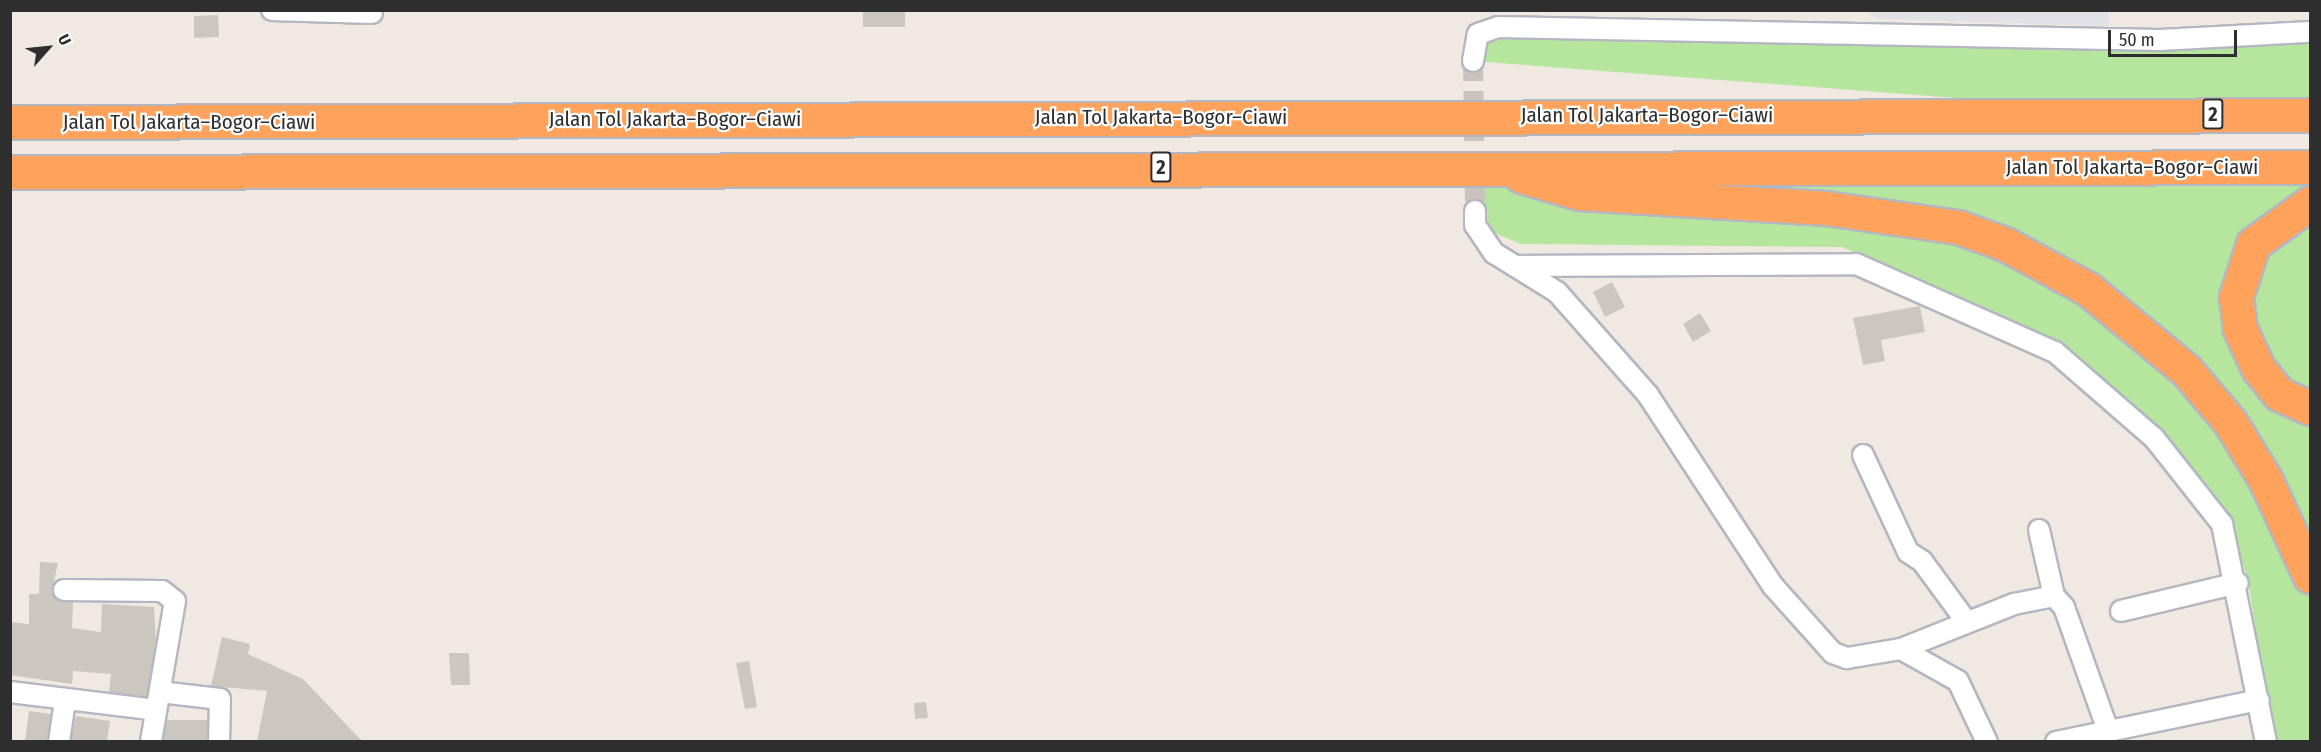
<!DOCTYPE html>
<meta charset="utf-8">
<style>
body{margin:0}
#map{position:relative;width:2321px;height:752px;overflow:hidden;background:#efe9e1;font-family:"Fira Sans Condensed",sans-serif}
div>[style]{position:absolute}
.industrial>*{inset:0;background:#e3e1e8}
.green>*{inset:0;background:#b6e59e}
.building>*{inset:0;background:#cbc7bf}
.street-tunnel>*{height:20px;margin-top:-10px;transform-origin:0;background:repeating-linear-gradient(90deg,#c8c4bd 0 20px,transparent 0 30px)}
.roads{filter:drop-shadow(2px 0 #b4b7c1) drop-shadow(-2px 0 #b4b7c1) drop-shadow(0 2px #b4b7c1) drop-shadow(0 -2px #b4b7c1)}
.street>*{height:20px;margin:-10px;padding:0 10px;transform-origin:10px;border-radius:10px;background:#fff}
.highway>*{height:33px;margin:-16.5px;padding:0 16.5px;transform-origin:16.5px;border-radius:16.5px;background:#ffa35c}
span{translate:-50% -50%;white-space:nowrap;text-align:center;line-height:1.15;-webkit-text-stroke:4.5px #fff;paint-order:stroke}
.shield-label span{padding:2px 4px;background:#fff;border:2px solid;border-radius:4px;-webkit-text-stroke-width:0}
.shield-label{font-size:20px;color:#2e2e2e;font-weight:700}
.street-label{font-size:21px;color:#2e2e2e}
.frame{position:absolute;inset:0;border:12px solid #2e2e2e;pointer-events:none}
.north{position:absolute;left:18px;top:18px;width:60px;height:60px;-webkit-text-stroke:4px #fff;paint-order:stroke;rotate:63deg;font-size:16px;font-weight:700;line-height:24px;text-align:center;color:#2e2e2e}
.north::after{content:'';display:block;margin:auto;width:21px;height:27px;background:#2e2e2e;clip-path:polygon(50% 0,100% 100%,50% 72%,0 100%)}
.scale{position:absolute;left:2108px;top:30px;width:129px;height:27px;box-sizing:border-box;border:3px solid #2e2e2e;border-top:0;padding-left:8px;font-size:18px;line-height:21px;white-space:nowrap;color:#2e2e2e;-webkit-text-stroke:4px #fff;paint-order:stroke}
</style>
<div id="map">
<div class="industrial">
<div style="clip-path:polygon(1865px 11px,2108px 11px,2109px 26px,1879px 19px)"></div>
</div>
<div class="green">
<div style="clip-path:polygon(2310px 32px,2310px 107px,2153px 113px,1473px 61px,1478px 34px)"></div>
<div style="clip-path:polygon(1474px 165px,2310px 167px,2310px 741px,2272px 741px,2248px 579px,2227px 520px,2192px 470px,2123px 396px,2075px 357px,2017px 322px,1842px 247px,1521px 244px,1475px 225px)"></div>
</div>
<div class="building">
<div style="clip-path:polygon(863px 12px,905px 12px,905px 27px,863px 27px)"></div>
<div style="clip-path:polygon(218px 15px,219px 37px,194px 38px,194px 16px)"></div>
<div style="clip-path:polygon(1612px 282px,1625px 307px,1605px 317px,1593px 292px)"></div>
<div style="clip-path:polygon(1920px 306px,1925px 332px,1881px 340px,1885px 361px,1863px 365px,1853px 318px)"></div>
<div style="clip-path:polygon(1700px 313px,1711px 331px,1693px 342px,1683px 324px)"></div>
<div style="clip-path:polygon(40px 562px,58px 563px,52px 590px,58px 601px,73px 602px,72px 628px,101px 632px,102px 604px,154px 607px,156px 640px,147px 697px,109px 692px,111px 674px,73px 671px,72px 684px,10px 675px,10px 622px,29px 624px,29px 594px,39px 594px)"></div>
<div style="clip-path:polygon(222px 637px,250px 644px,248px 654px,303px 679px,362px 741px,257px 741px,267px 691px,211px 686px)"></div>
<div style="clip-path:polygon(449px 653px,469px 653px,470px 685px,451px 685px)"></div>
<div style="clip-path:polygon(749px 661px,757px 707px,745px 709px,736px 663px)"></div>
<div style="clip-path:polygon(926px 702px,928px 718px,915px 719px,914px 703px)"></div>
<div style="clip-path:polygon(29px 711px,51px 714px,47px 741px,25px 741px)"></div>
<div style="clip-path:polygon(76px 716px,110px 721px,107px 741px,71px 741px)"></div>
<div style="clip-path:polygon(167px 720px,208px 720px,207px 741px,163px 741px)"></div>
</div>
<div class="street-tunnel">
<div style="left:1473px;top:61px;width:150px;rotate:89.2deg"></div>
</div>
<div class="roads">
<div class="street">
<div style="left:272px;top:10px;width:100px;rotate:1.7deg"></div>
<div style="left:1473px;top:61px;width:27px;rotate:-80deg"></div>
<div style="left:1478px;top:34px;width:21px;rotate:-19deg"></div>
<div style="left:1498px;top:27px;width:662px;rotate:1.12deg"></div>
<div style="left:2160px;top:40px;width:150px;rotate:-3.1deg"></div>
<div style="left:1475px;top:211px;width:14px;rotate:90deg"></div>
<div style="left:1475px;top:225px;width:34px;rotate:56deg"></div>
<div style="left:1494px;top:253px;width:74px;rotate:31.8deg"></div>
<div style="left:1557px;top:292px;width:137px;rotate:48.5deg"></div>
<div style="left:1648px;top:395px;width:228px;rotate:56.8deg"></div>
<div style="left:1773px;top:586px;width:90px;rotate:48.2deg"></div>
<div style="left:1833px;top:653px;width:15px;rotate:20deg"></div>
<div style="left:1847px;top:658px;width:55px;rotate:-9.5deg"></div>
<div style="left:1901px;top:649px;width:122px;rotate:-21.7deg"></div>
<div style="left:2014px;top:604px;width:41px;rotate:-11.3deg"></div>
<div style="left:2054px;top:596px;width:15px;rotate:48deg"></div>
<div style="left:2064px;top:607px;width:128px;rotate:70.4deg"></div>
<div style="left:1515px;top:266px;width:341px;rotate:-0.3deg"></div>
<div style="left:1856px;top:264px;width:218px;rotate:23.9deg"></div>
<div style="left:2055px;top:352px;width:131px;rotate:41deg"></div>
<div style="left:2154px;top:438px;width:110px;rotate:51.7deg"></div>
<div style="left:2222px;top:524px;width:222px;rotate:78.6deg"></div>
<div style="left:1863px;top:455px;width:107px;rotate:65.1deg"></div>
<div style="left:1908px;top:552px;width:17px;rotate:33deg"></div>
<div style="left:1922px;top:561px;width:74px;rotate:53.7deg"></div>
<div style="left:2039px;top:530px;width:68px;rotate:77.2deg"></div>
<div style="left:64px;top:590px;width:98px;rotate:0.6deg"></div>
<div style="left:162px;top:591px;width:16px;rotate:38deg"></div>
<div style="left:175px;top:601px;width:143px;rotate:99.7deg"></div>
<div style="left:2121px;top:611px;width:120px;rotate:-13.5deg"></div>
<div style="left:1901px;top:649px;width:65px;rotate:29.3deg"></div>
<div style="left:1958px;top:681px;width:68px;rotate:64.6deg"></div>
<div style="left:10px;top:692px;width:147px;rotate:7deg"></div>
<div style="left:160px;top:692px;width:60px;rotate:6.7deg"></div>
<div style="left:220px;top:699px;width:43px;rotate:91.3deg"></div>
<div style="left:59px;top:742px;width:41px;rotate:-81.7deg"></div>
<div style="left:2056px;top:742px;width:207px;rotate:-11.7deg"></div>
</div>
<div class="highway">
<div style="left:10px;top:122px;width:2300px;rotate:-0.17deg"></div>
<div style="left:10px;top:172px;width:2300px;rotate:-0.12deg"></div>
<div style="left:1521px;top:176px;width:60px;rotate:16.3deg"></div>
<div style="left:1579px;top:193px;width:247px;rotate:3.5deg"></div>
<div style="left:1826px;top:208px;width:133px;rotate:8.2deg"></div>
<div style="left:1958px;top:227px;width:50px;rotate:19.9deg"></div>
<div style="left:2005px;top:244px;width:94px;rotate:28.5deg"></div>
<div style="left:2088px;top:289px;width:127px;rotate:39.6deg"></div>
<div style="left:2186px;top:370px;width:68px;rotate:49.8deg"></div>
<div style="left:2230px;top:422px;width:67px;rotate:58.4deg"></div>
<div style="left:2265px;top:479px;width:107px;rotate:65.1deg"></div>
<div style="left:2310px;top:203px;width:70px;rotate:144.3deg"></div>
<div style="left:2253px;top:244px;width:56px;rotate:107.8deg"></div>
<div style="left:2236px;top:297px;width:32px;rotate:83deg"></div>
<div style="left:2240px;top:329px;width:43px;rotate:65.2deg"></div>
<div style="left:2258px;top:368px;width:33px;rotate:51deg"></div>
<div style="left:2279px;top:394px;width:34px;rotate:24deg"></div>
</div>
</div>
<div class="shield-label">
<span style="left:2213px;top:114px">2</span>
<span style="left:1161px;top:167px">2</span>
</div>
<div class="street-label">
<span style="left:1647px;top:115px">Jalan Tol Jakarta–Bogor–Ciawi</span>
<span style="left:1161px;top:117px">Jalan Tol Jakarta–Bogor–Ciawi</span>
<span style="left:675px;top:119px">Jalan Tol Jakarta–Bogor–Ciawi</span>
<span style="left:189px;top:122px">Jalan Tol Jakarta–Bogor–Ciawi</span>
<span style="left:2132px;top:167px">Jalan Tol Jakarta–Bogor–Ciawi</span>
</div>
<div class="frame"></div>
<div class="north">U</div>
<div class="scale">50 m</div>
</div>
